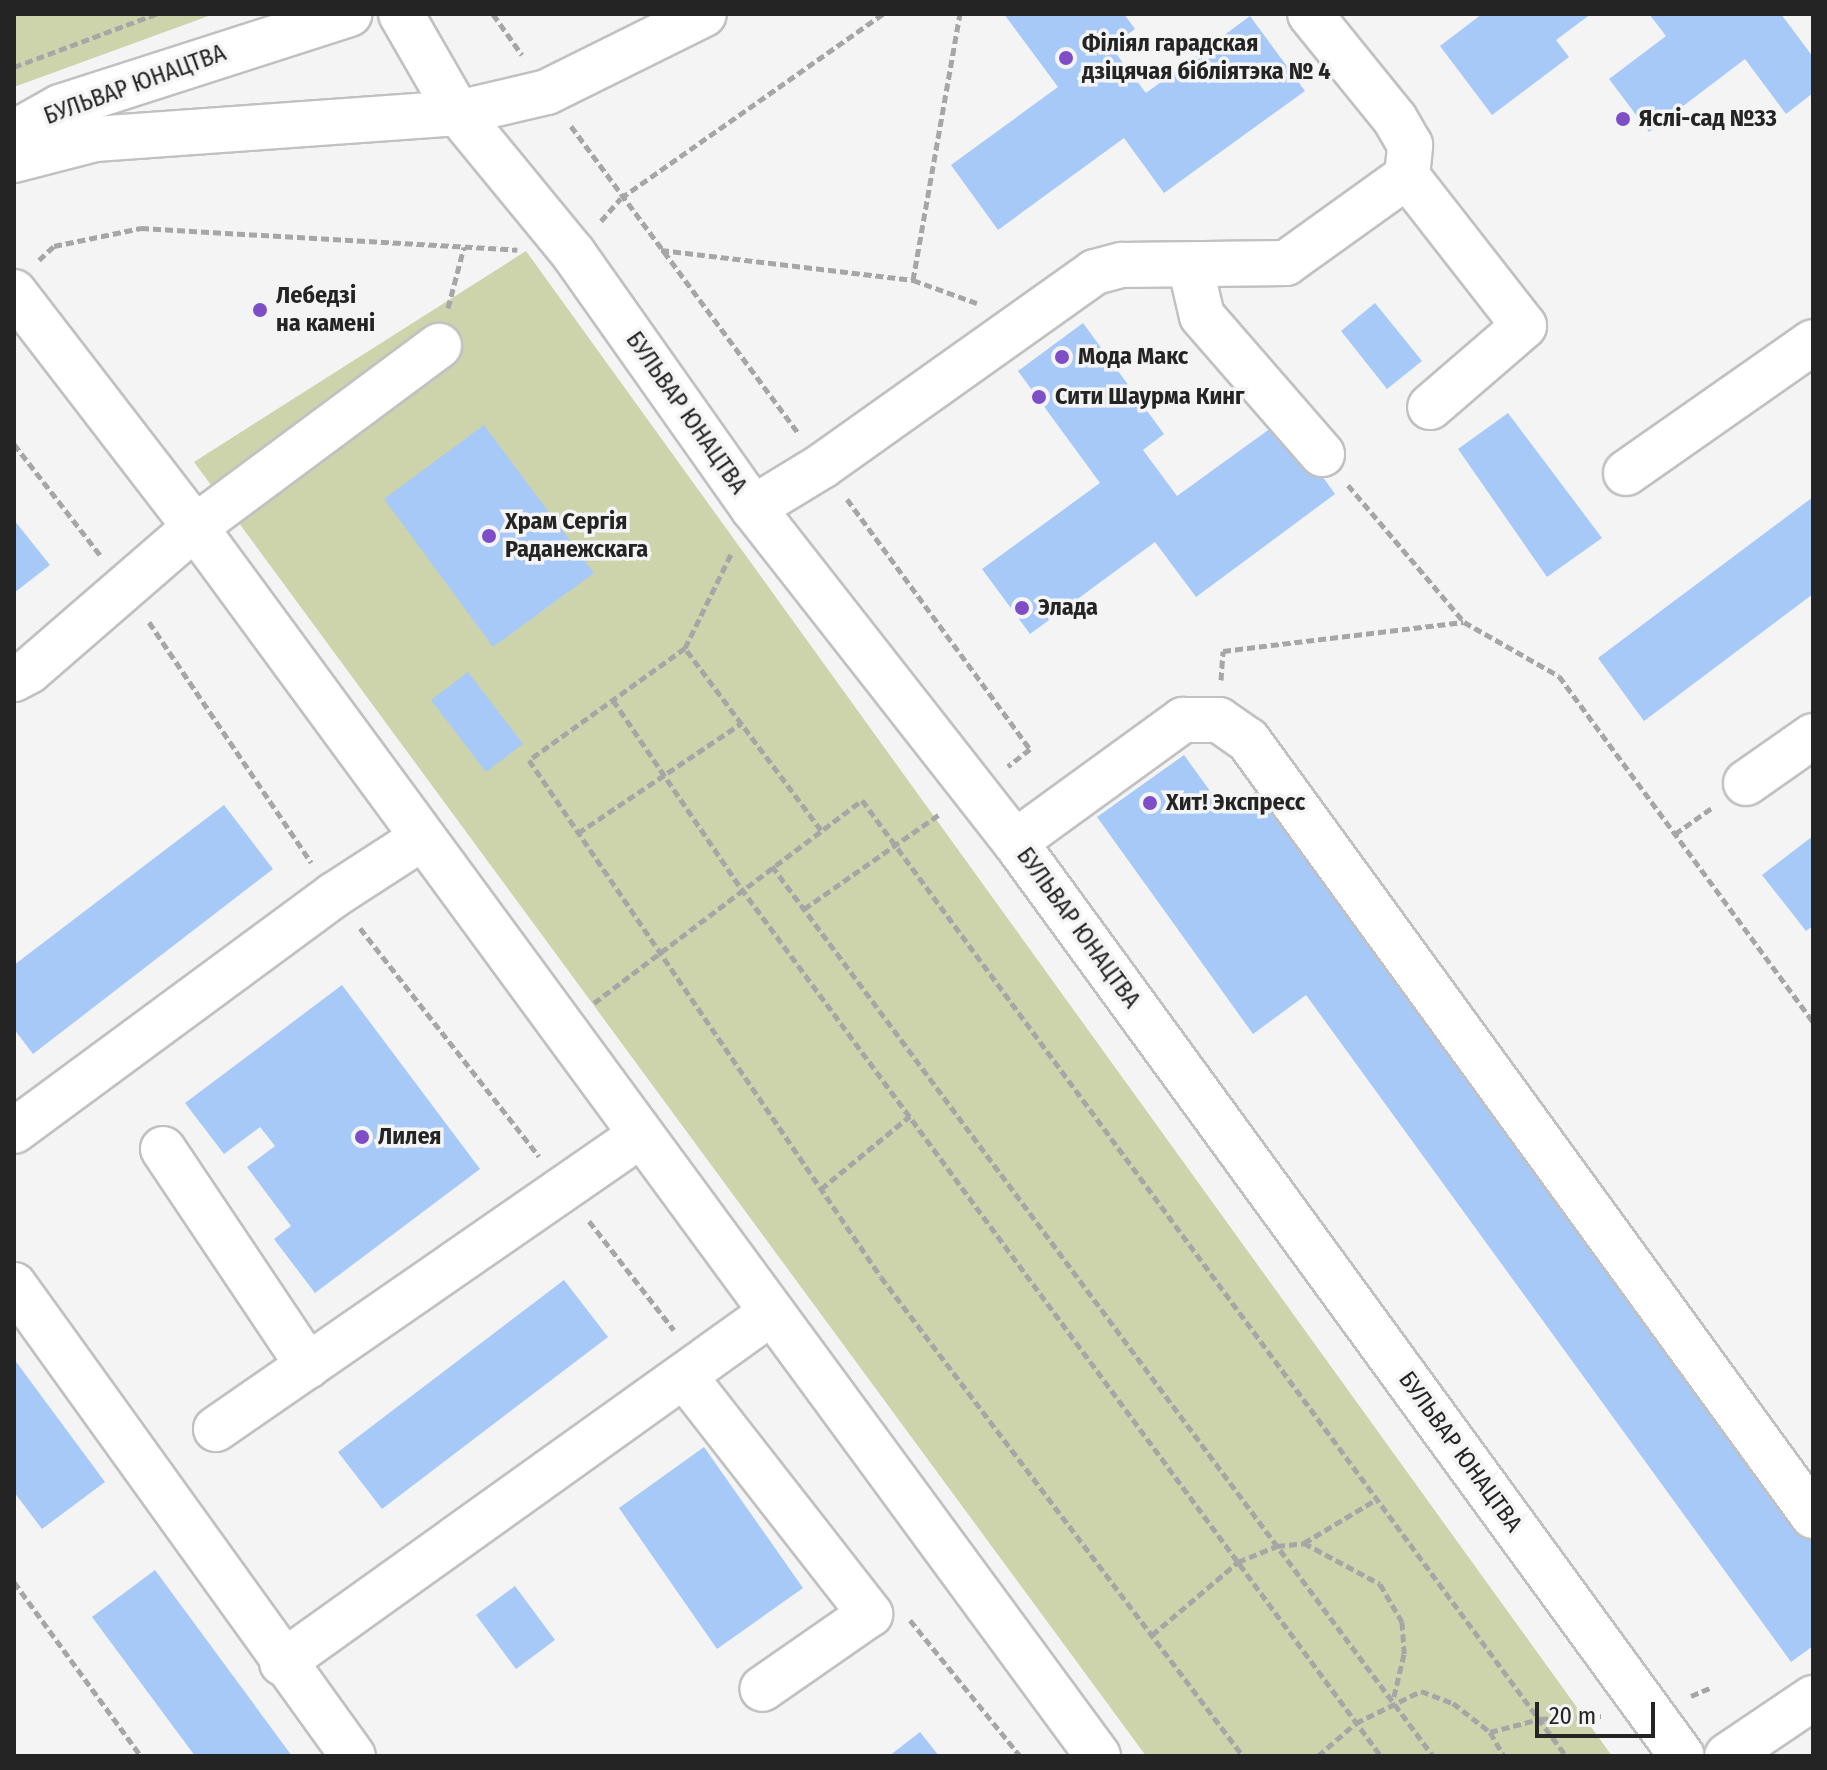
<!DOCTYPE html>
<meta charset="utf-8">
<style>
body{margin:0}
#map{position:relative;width:1827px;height:1770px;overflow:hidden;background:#f4f4f5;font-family:"Fira Sans Condensed",sans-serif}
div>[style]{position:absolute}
.green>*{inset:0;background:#cdd4ab}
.building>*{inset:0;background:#a7c9f7}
.path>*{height:5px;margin-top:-2.5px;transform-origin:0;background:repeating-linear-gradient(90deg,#a6a6a7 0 8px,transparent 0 12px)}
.roads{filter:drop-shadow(2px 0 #c1c1c2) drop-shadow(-2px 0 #c1c1c2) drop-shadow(0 2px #c1c1c2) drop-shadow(0 -2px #c1c1c2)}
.minor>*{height:44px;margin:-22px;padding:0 22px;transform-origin:22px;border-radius:22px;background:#fff}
.major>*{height:44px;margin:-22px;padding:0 22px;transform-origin:22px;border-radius:22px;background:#fff}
.dots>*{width:22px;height:22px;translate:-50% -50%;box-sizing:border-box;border:4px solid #f4f4f5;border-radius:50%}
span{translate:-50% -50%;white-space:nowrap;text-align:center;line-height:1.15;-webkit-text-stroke:7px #f4f4f5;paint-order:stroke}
.poi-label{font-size:24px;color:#242425;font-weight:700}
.left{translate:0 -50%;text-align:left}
.street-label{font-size:24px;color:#242425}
.frame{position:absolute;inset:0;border:16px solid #242425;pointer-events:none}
.scale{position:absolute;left:1535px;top:1702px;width:120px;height:36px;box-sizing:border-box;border:4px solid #242425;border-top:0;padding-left:10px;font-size:24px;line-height:28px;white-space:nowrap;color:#242425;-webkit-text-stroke:6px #f4f4f5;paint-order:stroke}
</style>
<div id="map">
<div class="green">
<div style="clip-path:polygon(14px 14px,214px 14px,14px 87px)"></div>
<div style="clip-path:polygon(526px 251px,1612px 1756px,1146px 1756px,194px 462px)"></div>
</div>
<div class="building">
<div style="clip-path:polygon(1004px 14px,1124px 14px,1135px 29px,1111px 47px,1146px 93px,1250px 16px,1305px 91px,1164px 193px,1124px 138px,998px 230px,951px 165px,1058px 87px)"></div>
<div style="clip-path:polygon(1482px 14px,1591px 14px,1556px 40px,1569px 57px,1492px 115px,1440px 46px)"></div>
<div style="clip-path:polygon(1649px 14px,1781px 14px,1813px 57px,1813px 93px,1786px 114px,1745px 59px,1649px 132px,1609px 79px,1666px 36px)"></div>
<div style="clip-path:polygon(1375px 303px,1422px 361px,1387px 389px,1341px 331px)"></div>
<div style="clip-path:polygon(1083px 323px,1164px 434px,1143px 450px,1177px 496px,1282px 420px,1335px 494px,1196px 597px,1155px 542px,1030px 634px,982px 569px,1100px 483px,1018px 371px)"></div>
<div style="clip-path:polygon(1508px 413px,1602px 538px,1547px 577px,1458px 449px)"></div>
<div style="clip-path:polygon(484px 425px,594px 573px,493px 647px,384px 499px)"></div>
<div style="clip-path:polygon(1813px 497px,1813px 594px,1644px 721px,1598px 658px)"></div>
<div style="clip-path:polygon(14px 520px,50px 565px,14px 593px)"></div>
<div style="clip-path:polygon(468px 672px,523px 744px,486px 772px,431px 700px)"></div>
<div style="clip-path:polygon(1184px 755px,1226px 813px,1266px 784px,1813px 1538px,1813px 1646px,1791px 1662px,1306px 995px,1253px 1034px,1097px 817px)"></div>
<div style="clip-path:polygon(224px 805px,273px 869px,33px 1054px,14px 1029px,14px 965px)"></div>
<div style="clip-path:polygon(1813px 836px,1813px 926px,1806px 931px,1762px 875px)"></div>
<div style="clip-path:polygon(342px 985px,480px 1169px,315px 1293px,274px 1239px,291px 1226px,247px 1167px,275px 1146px,260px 1127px,224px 1154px,185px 1103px)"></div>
<div style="clip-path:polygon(564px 1280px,608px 1337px,382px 1509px,338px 1452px)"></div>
<div style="clip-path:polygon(14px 1359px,105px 1482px,42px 1529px,14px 1492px)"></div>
<div style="clip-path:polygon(704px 1447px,803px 1588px,717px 1649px,619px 1508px)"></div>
<div style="clip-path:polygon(155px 1570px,292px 1756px,195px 1756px,92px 1617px)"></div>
<div style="clip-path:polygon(515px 1586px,555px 1640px,516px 1669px,476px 1615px)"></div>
<div style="clip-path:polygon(920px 1732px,939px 1756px,889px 1756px)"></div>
</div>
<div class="path">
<div style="left:493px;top:14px;width:50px;rotate:54.7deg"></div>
<div style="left:14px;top:67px;width:152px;rotate:-20.5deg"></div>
<div style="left:571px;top:126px;width:382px;rotate:53.5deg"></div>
<div style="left:601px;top:221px;width:30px;rotate:-49deg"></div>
<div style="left:621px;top:198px;width:320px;rotate:-35.1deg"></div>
<div style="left:661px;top:250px;width:254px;rotate:6.8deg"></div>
<div style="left:913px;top:280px;width:68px;rotate:19.8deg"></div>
<div style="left:39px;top:260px;width:21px;rotate:-43deg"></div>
<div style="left:54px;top:246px;width:89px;rotate:-11.7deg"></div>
<div style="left:141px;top:228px;width:377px;rotate:3.3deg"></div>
<div style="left:913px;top:280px;width:270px;rotate:-80deg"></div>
<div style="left:448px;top:308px;width:63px;rotate:-75.3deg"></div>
<div style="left:14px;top:444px;width:142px;rotate:52.2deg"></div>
<div style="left:1348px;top:485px;width:180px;rotate:49.7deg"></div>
<div style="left:1464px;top:622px;width:109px;rotate:29.6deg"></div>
<div style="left:1559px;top:676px;width:429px;rotate:53.7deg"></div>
<div style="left:847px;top:499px;width:310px;rotate:53.8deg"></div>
<div style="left:1030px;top:749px;width:28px;rotate:142deg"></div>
<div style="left:149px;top:622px;width:290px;rotate:56deg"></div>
<div style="left:685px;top:648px;width:107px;rotate:-63.9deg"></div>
<div style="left:1221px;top:680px;width:29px;rotate:-86deg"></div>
<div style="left:1223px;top:651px;width:242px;rotate:-6.9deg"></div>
<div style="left:613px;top:700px;width:227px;rotate:55.8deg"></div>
<div style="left:741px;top:888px;width:1078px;rotate:53.6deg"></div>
<div style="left:821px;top:830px;width:227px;rotate:-126.8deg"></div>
<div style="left:685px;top:648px;width:192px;rotate:144.3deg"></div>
<div style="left:529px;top:760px;width:625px;rotate:55.75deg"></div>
<div style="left:881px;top:1277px;width:600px;rotate:52.92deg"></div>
<div style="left:578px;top:833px;width:197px;rotate:-33.9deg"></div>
<div style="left:1675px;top:834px;width:47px;rotate:-35.4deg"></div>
<div style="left:772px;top:866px;width:1109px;rotate:53.4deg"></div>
<div style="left:804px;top:909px;width:167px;rotate:-35deg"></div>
<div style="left:360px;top:928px;width:290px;rotate:51.9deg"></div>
<div style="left:594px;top:1003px;width:336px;rotate:-37.1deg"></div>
<div style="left:862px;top:800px;width:1187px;rotate:53.63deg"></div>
<div style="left:821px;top:1189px;width:115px;rotate:-39.4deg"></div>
<div style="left:589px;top:1221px;width:138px;rotate:52.1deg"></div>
<div style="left:1304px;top:1543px;width:86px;rotate:28.3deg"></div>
<div style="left:1380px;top:1584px;width:44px;rotate:59.9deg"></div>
<div style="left:1402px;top:1622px;width:32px;rotate:86deg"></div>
<div style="left:1404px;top:1654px;width:47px;rotate:103.4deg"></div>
<div style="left:14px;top:1582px;width:215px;rotate:53.9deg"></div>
<div style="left:910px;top:1620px;width:175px;rotate:51deg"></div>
<div style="left:1152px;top:1635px;width:113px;rotate:-40.3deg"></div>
<div style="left:1238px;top:1562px;width:42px;rotate:-22.3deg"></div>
<div style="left:1277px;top:1546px;width:27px;rotate:-6deg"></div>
<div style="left:1304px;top:1543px;width:85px;rotate:-31.1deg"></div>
<div style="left:1691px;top:1696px;width:23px;rotate:-23deg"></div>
<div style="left:1490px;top:1732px;width:52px;rotate:-14.6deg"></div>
<div style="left:1540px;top:1719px;width:61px;rotate:-2.8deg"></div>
<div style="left:1318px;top:1756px;width:50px;rotate:-41deg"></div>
<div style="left:1356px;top:1723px;width:72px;rotate:-26.2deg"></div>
<div style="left:1421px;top:1691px;width:34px;rotate:21deg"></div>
<div style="left:1453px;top:1703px;width:47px;rotate:38.1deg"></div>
<div style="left:1490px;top:1732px;width:28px;rotate:60deg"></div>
</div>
<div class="roads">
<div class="minor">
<div style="left:458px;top:113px;width:181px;rotate:50.6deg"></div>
<div style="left:573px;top:253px;width:312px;rotate:54.8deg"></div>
<div style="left:753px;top:508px;width:424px;rotate:51.9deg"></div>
<div style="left:1015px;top:842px;width:1131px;rotate:53.88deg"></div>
<div style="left:1407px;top:176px;width:190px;rotate:52deg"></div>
<div style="left:1524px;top:326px;width:124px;rotate:139.2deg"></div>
<div style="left:1190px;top:265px;width:52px;rotate:76.8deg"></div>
<div style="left:1202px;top:316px;width:183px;rotate:49deg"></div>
<div style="left:14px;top:292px;width:297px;rotate:52.4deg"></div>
<div style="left:195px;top:527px;width:1525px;rotate:53.69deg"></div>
<div style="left:1626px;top:473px;width:228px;rotate:-35deg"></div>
<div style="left:753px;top:508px;width:81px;rotate:-31.3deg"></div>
<div style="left:822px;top:466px;width:335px;rotate:-35.4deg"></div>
<div style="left:1095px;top:272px;width:28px;rotate:-15deg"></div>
<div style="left:1122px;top:265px;width:164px;rotate:-0.7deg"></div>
<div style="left:1286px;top:263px;width:149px;rotate:-35.7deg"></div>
<div style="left:1407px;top:176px;width:31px;rotate:-84deg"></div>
<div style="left:1410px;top:145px;width:30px;rotate:-120deg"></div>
<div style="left:1395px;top:119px;width:135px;rotate:-129deg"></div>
<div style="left:14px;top:679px;width:17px;rotate:-28deg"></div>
<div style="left:29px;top:671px;width:220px;rotate:-40.9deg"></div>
<div style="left:195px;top:527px;width:304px;rotate:-36.6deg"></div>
<div style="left:1746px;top:783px;width:82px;rotate:-35deg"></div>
<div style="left:1015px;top:842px;width:208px;rotate:-36deg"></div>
<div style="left:1183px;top:720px;width:36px"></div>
<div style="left:1219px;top:720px;width:35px;rotate:35deg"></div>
<div style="left:1248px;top:740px;width:960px;rotate:53.94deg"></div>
<div style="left:14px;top:1131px;width:398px;rotate:-36.4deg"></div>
<div style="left:334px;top:895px;width:105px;rotate:-32.9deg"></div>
<div style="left:163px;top:1149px;width:261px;rotate:56.2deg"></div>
<div style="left:14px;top:1285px;width:580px;rotate:54.26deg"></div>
<div style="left:685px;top:1377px;width:301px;rotate:52deg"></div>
<div style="left:870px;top:1614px;width:131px;rotate:145.2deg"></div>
<div style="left:216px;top:1429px;width:517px;rotate:-34.67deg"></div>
<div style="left:282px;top:1663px;width:601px;rotate:-35.59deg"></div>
<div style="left:1727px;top:1756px;width:104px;rotate:-34deg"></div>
</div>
<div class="major">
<div style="left:401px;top:14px;width:114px;rotate:60.1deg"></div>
<div style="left:14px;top:133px;width:53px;rotate:-29.5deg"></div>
<div style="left:60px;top:107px;width:304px;rotate:-17.8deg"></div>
<div style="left:14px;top:160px;width:84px;rotate:-14.5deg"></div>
<div style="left:95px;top:139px;width:364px;rotate:-4.1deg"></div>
<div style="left:458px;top:113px;width:91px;rotate:-13.3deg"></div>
<div style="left:547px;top:92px;width:175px;rotate:-26.4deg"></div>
</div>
</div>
<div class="dots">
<div style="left:1066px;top:58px;background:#7e4ec6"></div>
<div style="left:1623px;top:119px;background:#7e4ec6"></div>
<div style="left:260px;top:310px;background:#7e4ec6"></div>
<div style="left:1062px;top:357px;background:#7e4ec6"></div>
<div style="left:1039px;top:397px;background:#7e4ec6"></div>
<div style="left:489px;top:536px;background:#7e4ec6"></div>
<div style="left:1022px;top:608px;background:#7e4ec6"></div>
<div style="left:1150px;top:803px;background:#7e4ec6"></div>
<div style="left:362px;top:1137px;background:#7e4ec6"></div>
</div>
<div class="poi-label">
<span class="left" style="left:1082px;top:58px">Філіял гарадская<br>дзіцячая бібліятэка № 4</span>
<span class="left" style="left:1639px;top:119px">Яслі-сад №33</span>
<span class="left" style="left:276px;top:310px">Лебедзі<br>на камені</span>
<span class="left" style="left:1078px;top:357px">Мода Макс</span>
<span class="left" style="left:1055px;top:397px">Сити Шаурма Кинг</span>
<span class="left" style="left:505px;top:536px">Храм Сергія<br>Раданежскага</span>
<span class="left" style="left:1038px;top:608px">Элада</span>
<span class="left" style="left:1166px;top:803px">Хит! Экспресс</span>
<span class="left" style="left:378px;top:1137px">Лилея</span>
</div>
<div class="street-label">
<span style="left:135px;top:85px;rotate:-20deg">БУЛЬВАР ЮНАЦТВА</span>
<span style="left:686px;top:413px;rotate:55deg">БУЛЬВАР ЮНАЦТВА</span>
<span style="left:1078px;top:928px;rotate:54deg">БУЛЬВАР ЮНАЦТВА</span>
<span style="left:1460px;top:1452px;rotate:54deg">БУЛЬВАР ЮНАЦТВА</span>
</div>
<div class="frame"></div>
<div class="scale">20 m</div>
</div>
